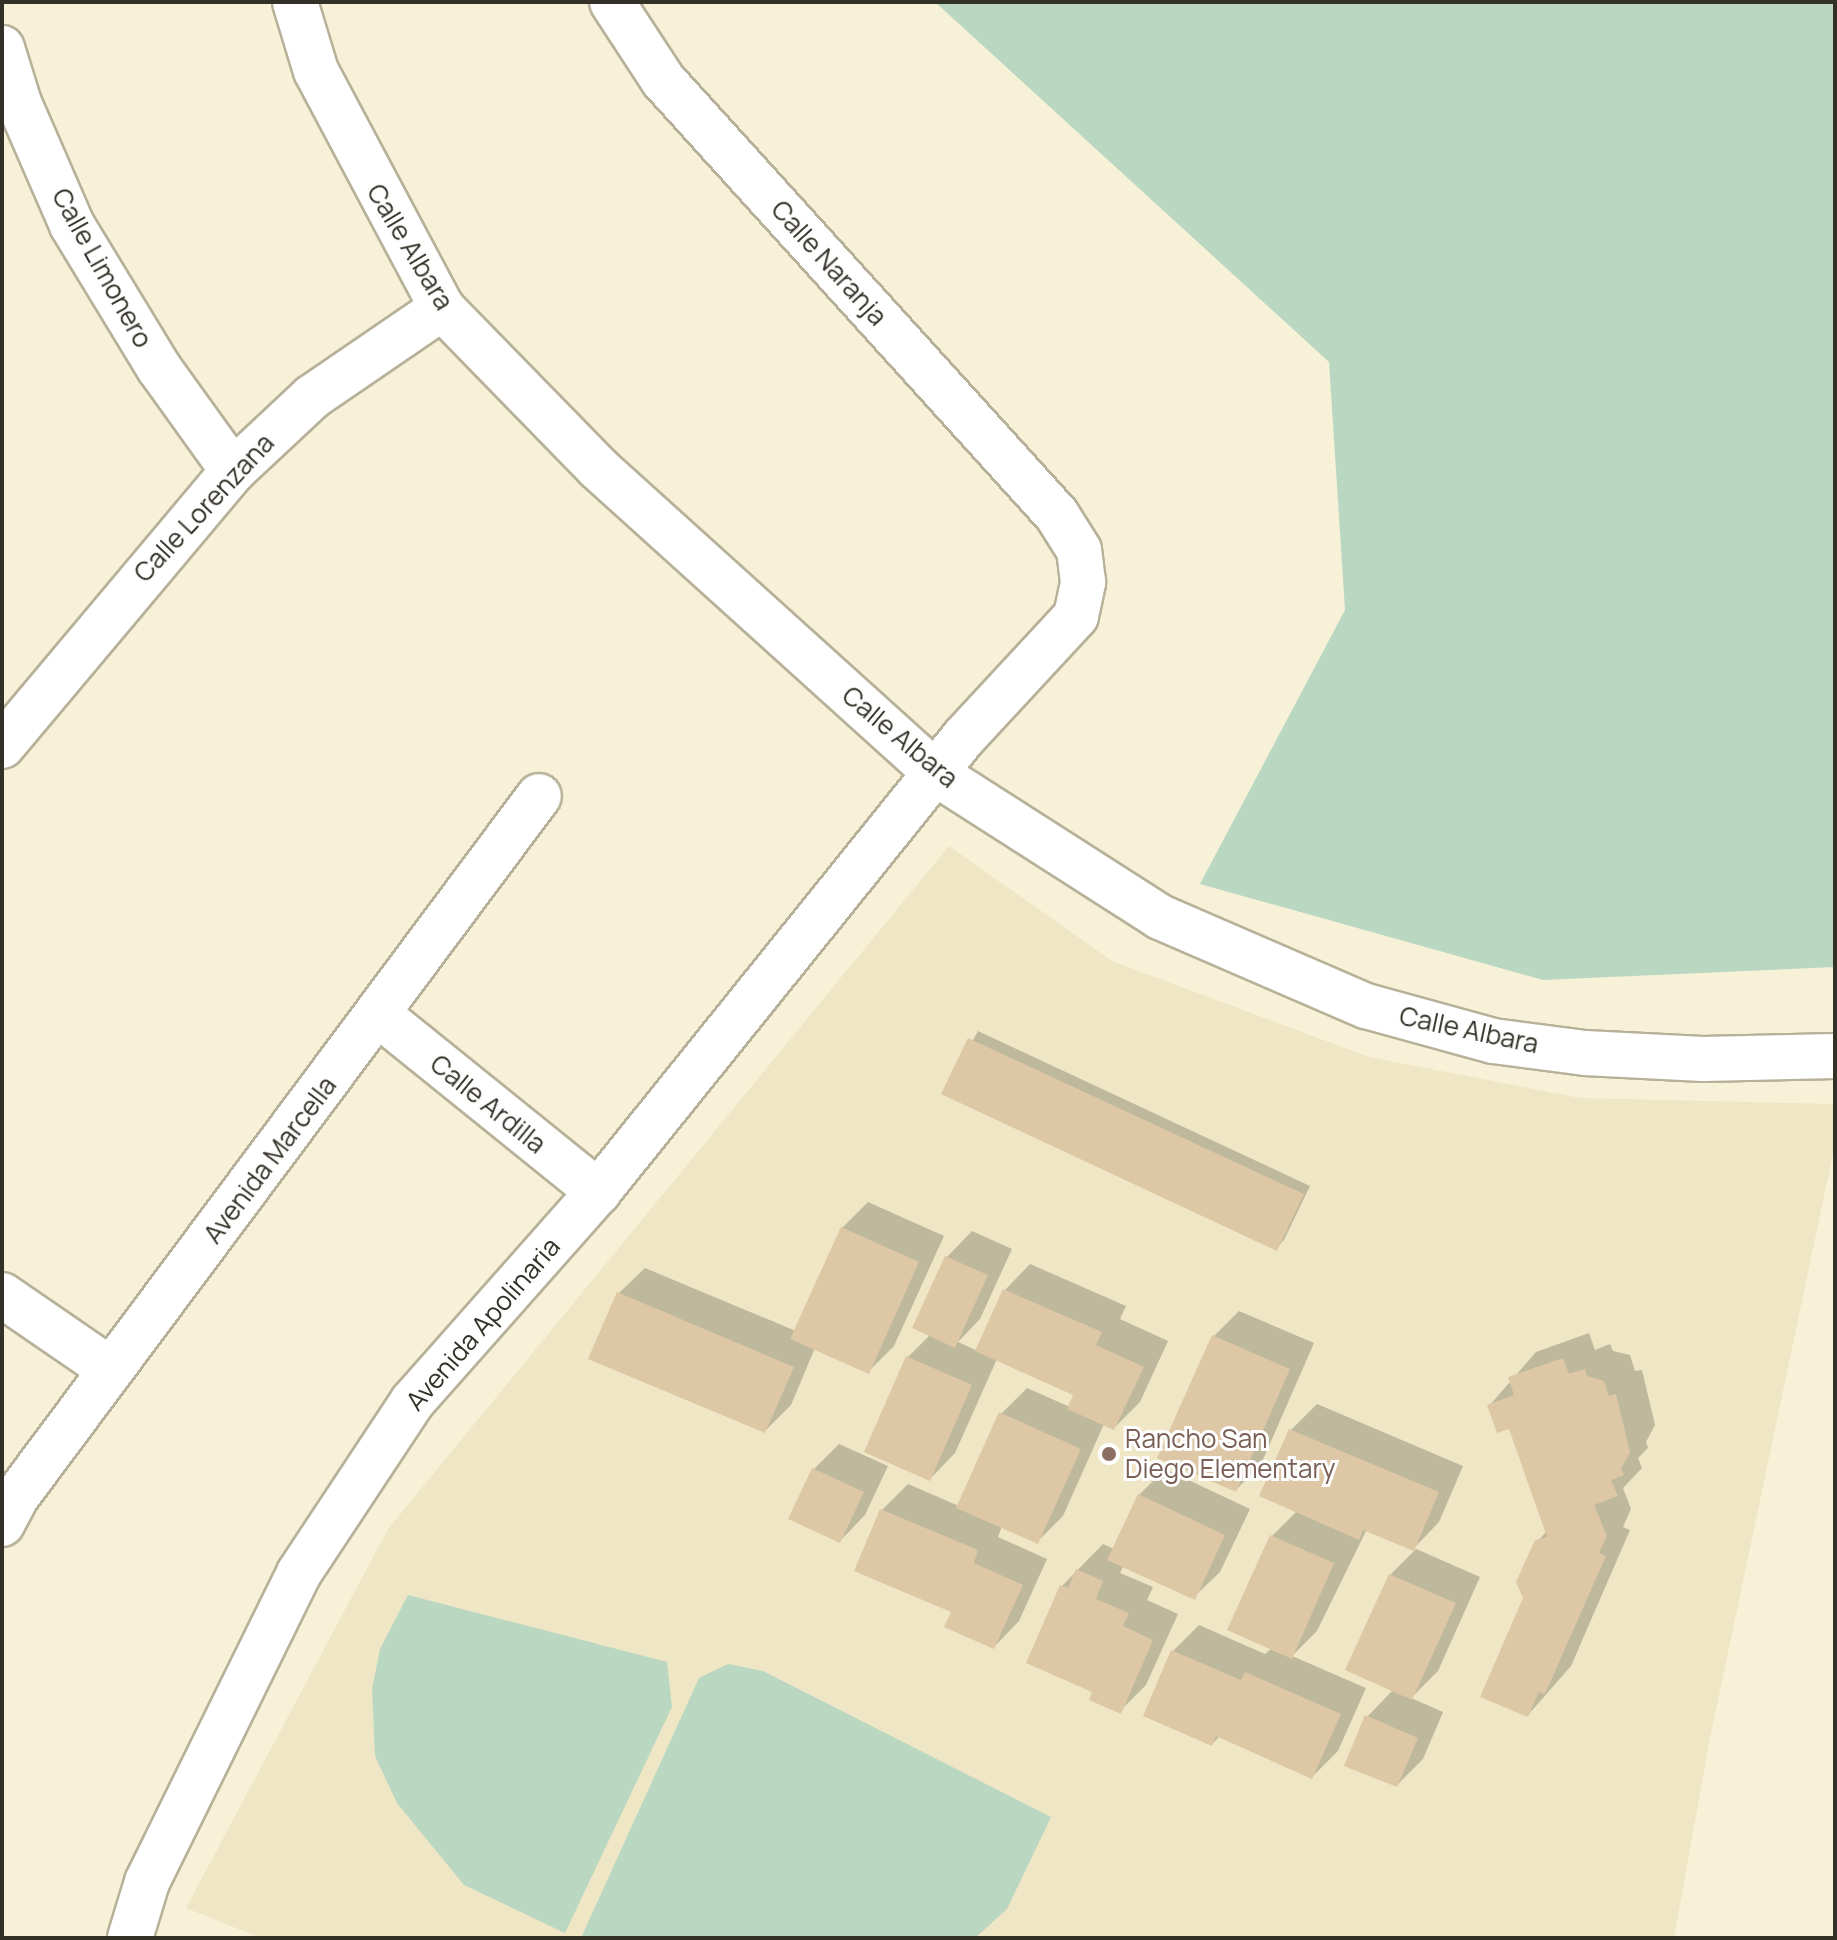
<!DOCTYPE html>
<style>
body{margin:0}
#map{position:relative;width:1837px;height:1940px;overflow:hidden;background:#f7f1d8;font-family:Manrope,sans-serif}
div>[style]{position:absolute}
.built>*{inset:0;background:#eee6c5}
.green>*{inset:0;background:#bad7c2}
.shadow>*{inset:0;background:#0003}
.building>*{inset:0;background:#ddc7a5}
.roads{filter:drop-shadow(2px 0 #b7b199) drop-shadow(-2px 0 #b7b199) drop-shadow(0 2px #b7b199) drop-shadow(0 -2px #b7b199)}
.minor>*{height:44px;margin:-22px;padding:0 22px;transform-origin:22px;border-radius:22px;background:#fff}
.dots>*{width:22px;height:22px;translate:-50% -50%;box-sizing:border-box;border:4px solid #fefefe;border-radius:50%}
span{translate:-50% -50%;white-space:nowrap;text-align:center;line-height:1.15;-webkit-text-stroke:6px #fefefe;paint-order:stroke}
.street-label{font-size:26px;color:#333127}
.education-label{font-size:26px;color:#785e54}
.left{translate:0 -50%;text-align:left}
.frame{position:absolute;inset:0;border:4px solid #333127;pointer-events:none}
</style>
<div id="map">
<div class="built">
<div style="clip-path:polygon(949px 846px,1112px 961px,1369px 1057px,1580px 1098px,1835px 1104px,1835px 1144px,1709px 1743px,1674px 1938px,261px 1938px,186px 1908px,388px 1529px)"></div>
</div>
<div class="green">
<div style="clip-path:polygon(935px 2px,1835px 2px,1835px 967px,1543px 980px,1200px 884px,1345px 610px,1329px 362px)"></div>
<div style="clip-path:polygon(408px 1595px,667px 1662px,672px 1707px,565px 1933px,464px 1885px,397px 1803px,375px 1756px,372px 1689px,380px 1649px)"></div>
<div style="clip-path:polygon(728px 1664px,763px 1671px,1051px 1817px,1007px 1909px,975px 1938px,581px 1938px,699px 1678px)"></div>
</div>
<div class="shadow">
<div style="clip-path:polygon(978px 1031px,1310px 1186px,1284px 1240px,1276px 1248px,944px 1093px)"></div>
<div style="clip-path:polygon(868px 1202px,944px 1236px,894px 1346px,868px 1372px,815px 1348px,791px 1405px,765px 1431px,619px 1293px,645px 1268px,796px 1331px,842px 1228px)"></div>
<div style="clip-path:polygon(972px 1231px,1012px 1249px,980px 1319px,958px 1342px,978px 1351px,1005px 1290px,1030px 1264px,1126px 1306px,1120px 1319px,1168px 1341px,1140px 1402px,1114px 1428px,1104px 1424px,1063px 1516px,1037px 1542px,1002px 1526px,998px 1537px,1047px 1559px,1019px 1621px,994px 1647px,954px 1611px,857px 1570px,882px 1510px,908px 1484px,959px 1506px,1001px 1414px,1027px 1388px,1070px 1407px,1076px 1394px,997px 1359px,955px 1453px,930px 1479px,907px 1358px,931px 1334px,947px 1257px)"></div>
<div style="clip-path:polygon(1239px 1311px,1314px 1343px,1261px 1464px,1236px 1490px,1213px 1337px)"></div>
<div style="clip-path:polygon(1589px 1333px,1595px 1350px,1610px 1344px,1613px 1351px,1630px 1355px,1635px 1371px,1642px 1370px,1655px 1425px,1646px 1442px,1648px 1448px,1638px 1458px,1642px 1468px,1623px 1488px,1631px 1509px,1623px 1527px,1630px 1530px,1571px 1666px,1528px 1715px,1525px 1598px,1537px 1542px,1547px 1531px,1510px 1426px,1489px 1406px,1536px 1352px)"></div>
<div style="clip-path:polygon(1317px 1404px,1463px 1466px,1439px 1522px,1414px 1548px,1480px 1577px,1438px 1671px,1411px 1698px,1443px 1712px,1423px 1759px,1397px 1785px,1367px 1717px,1394px 1689px,1390px 1575px,1416px 1549px,1367px 1529px,1317px 1631px,1292px 1656px,1366px 1688px,1338px 1751px,1312px 1777px,1220px 1736px,1212px 1744px,1173px 1651px,1199px 1625px,1265px 1654px,1272px 1648px,1230px 1629px,1272px 1536px,1297px 1511px,1291px 1430px)"></div>
<div style="clip-path:polygon(839px 1444px,888px 1466px,865px 1515px,840px 1541px,813px 1470px)"></div>
<div style="clip-path:polygon(1165px 1469px,1250px 1509px,1220px 1572px,1194px 1597px,1124px 1565px,1120px 1573px,1153px 1587px,1147px 1600px,1178px 1614px,1146px 1685px,1120px 1711px,1095px 1691px,1062px 1586px,1103px 1544px,1114px 1549px,1139px 1495px)"></div>
</div>
<div class="building">
<div style="clip-path:polygon(968px 1038px,1304px 1194px,1277px 1251px,941px 1094px)"></div>
<div style="clip-path:polygon(841px 1227px,919px 1262px,869px 1374px,790px 1339px)"></div>
<div style="clip-path:polygon(945px 1256px,988px 1275px,955px 1348px,912px 1328px)"></div>
<div style="clip-path:polygon(1003px 1289px,1102px 1332px,1096px 1345px,1144px 1367px,1114px 1430px,1067px 1409px,1073px 1395px,975px 1351px)"></div>
<div style="clip-path:polygon(617px 1292px,794px 1367px,765px 1433px,588px 1359px)"></div>
<div style="clip-path:polygon(1212px 1335px,1290px 1369px,1236px 1492px,1157px 1458px)"></div>
<div style="clip-path:polygon(906px 1356px,972px 1385px,930px 1481px,864px 1452px)"></div>
<div style="clip-path:polygon(1563px 1358px,1569px 1374px,1585px 1369px,1587px 1376px,1604px 1381px,1609px 1396px,1616px 1394px,1630px 1452px,1621px 1469px,1624px 1475px,1611px 1480px,1618px 1496px,1594px 1505px,1607px 1536px,1599px 1553px,1606px 1556px,1545px 1694px,1539px 1692px,1528px 1717px,1480px 1697px,1523px 1598px,1516px 1582px,1535px 1540px,1547px 1537px,1509px 1429px,1497px 1433px,1487px 1405px,1514px 1395px,1508px 1377px)"></div>
<div style="clip-path:polygon(999px 1412px,1081px 1449px,1038px 1544px,956px 1508px)"></div>
<div style="clip-path:polygon(1289px 1429px,1439px 1492px,1414px 1551px,1363px 1530px,1359px 1540px,1259px 1496px)"></div>
<div style="clip-path:polygon(812px 1468px,864px 1492px,840px 1543px,788px 1519px)"></div>
<div style="clip-path:polygon(1138px 1494px,1225px 1535px,1195px 1600px,1107px 1560px)"></div>
<div style="clip-path:polygon(880px 1509px,978px 1550px,974px 1563px,1023px 1585px,994px 1649px,944px 1627px,951px 1612px,854px 1571px)"></div>
<div style="clip-path:polygon(1270px 1535px,1334px 1563px,1292px 1659px,1227px 1630px)"></div>
<div style="clip-path:polygon(1076px 1569px,1103px 1581px,1096px 1599px,1129px 1613px,1123px 1626px,1153px 1640px,1121px 1714px,1089px 1700px,1092px 1692px,1026px 1663px,1060px 1585px,1068px 1588px)"></div>
<div style="clip-path:polygon(1389px 1574px,1456px 1603px,1412px 1700px,1345px 1670px)"></div>
<div style="clip-path:polygon(1171px 1650px,1241px 1680px,1245px 1672px,1341px 1714px,1312px 1779px,1216px 1736px,1212px 1746px,1143px 1716px)"></div>
<div style="clip-path:polygon(1365px 1715px,1418px 1738px,1397px 1787px,1344px 1766px)"></div>
</div>
<div class="roads">
<div class="minor">
<div style="left:295px;top:2px;width:72px;rotate:73.1deg"></div>
<div style="left:316px;top:71px;width:268px;rotate:62deg"></div>
<div style="left:442px;top:308px;width:223px;rotate:45.7deg"></div>
<div style="left:598px;top:468px;width:455px;rotate:42.1deg"></div>
<div style="left:935px;top:773px;width:267px;rotate:32.6deg"></div>
<div style="left:1160px;top:917px;width:224px;rotate:23.4deg"></div>
<div style="left:1366px;top:1006px;width:132px;rotate:15.4deg"></div>
<div style="left:1493px;top:1041px;width:93px;rotate:7.4deg"></div>
<div style="left:1585px;top:1053px;width:118px;rotate:2.9deg"></div>
<div style="left:1703px;top:1059px;width:132px;rotate:-1.3deg"></div>
<div style="left:2px;top:48px;width:58px;rotate:72.8deg"></div>
<div style="left:19px;top:103px;width:133px;rotate:66.5deg"></div>
<div style="left:72px;top:225px;width:167px;rotate:58.7deg"></div>
<div style="left:159px;top:368px;width:127px;rotate:54.3deg"></div>
<div style="left:2px;top:746px;width:359px;rotate:-50deg"></div>
<div style="left:233px;top:471px;width:108px;rotate:-43.1deg"></div>
<div style="left:312px;top:397px;width:158px;rotate:-34.4deg"></div>
<div style="left:379px;top:1015px;width:282px;rotate:38.9deg"></div>
<div style="left:2px;top:1295px;width:132px;rotate:34.5deg"></div>
<div style="left:2px;top:1524px;width:32px;rotate:-62deg"></div>
<div style="left:17px;top:1496px;width:873px;rotate:-53.29deg"></div>
<div style="left:130px;top:1938px;width:59px;rotate:-73.1deg"></div>
<div style="left:147px;top:1882px;width:344px;rotate:-63.8deg"></div>
<div style="left:299px;top:1573px;width:205px;rotate:-56.5deg"></div>
<div style="left:412px;top:1402px;width:281px;rotate:-48.5deg"></div>
<div style="left:598px;top:1192px;width:584px;rotate:-51.19deg"></div>
<div style="left:964px;top:737px;width:165px;rotate:-47.2deg"></div>
<div style="left:1076px;top:616px;width:35px;rotate:-78deg"></div>
<div style="left:1083px;top:582px;width:32px;rotate:-97deg"></div>
<div style="left:1079px;top:550px;width:41px;rotate:-122.2deg"></div>
<div style="left:1057px;top:515px;width:587px;rotate:-132.17deg"></div>
<div style="left:663px;top:80px;width:93px;rotate:-123.2deg"></div>
</div>
</div>
<div class="dots">
<div style="left:1109px;top:1454px;background:#8d6e63"></div>
</div>
<div class="street-label">
<span style="left:410px;top:247px;rotate:59deg">Calle Albara</span>
<span style="left:829px;top:263px;rotate:48deg">Calle Naranja</span>
<span style="left:102px;top:268px;rotate:61deg">Calle Limonero</span>
<span style="left:204px;top:508px;rotate:-47deg">Calle Lorenzana</span>
<span style="left:900px;top:737px;rotate:40deg">Calle Albara</span>
<span style="left:1469px;top:1030px;rotate:12deg">Calle Albara</span>
<span style="left:488px;top:1104px;rotate:39deg">Calle Ardilla</span>
<span style="left:270px;top:1160px;rotate:-53deg">Avenida Marcella</span>
<span style="left:483px;top:1324px;rotate:-49deg">Avenida Apolinaria</span>
</div>
<div class="education-label">
<span class="left" style="left:1125px;top:1454px">Rancho San<br>Diego Elementary</span>
</div>
<div class="frame"></div>
</div>
